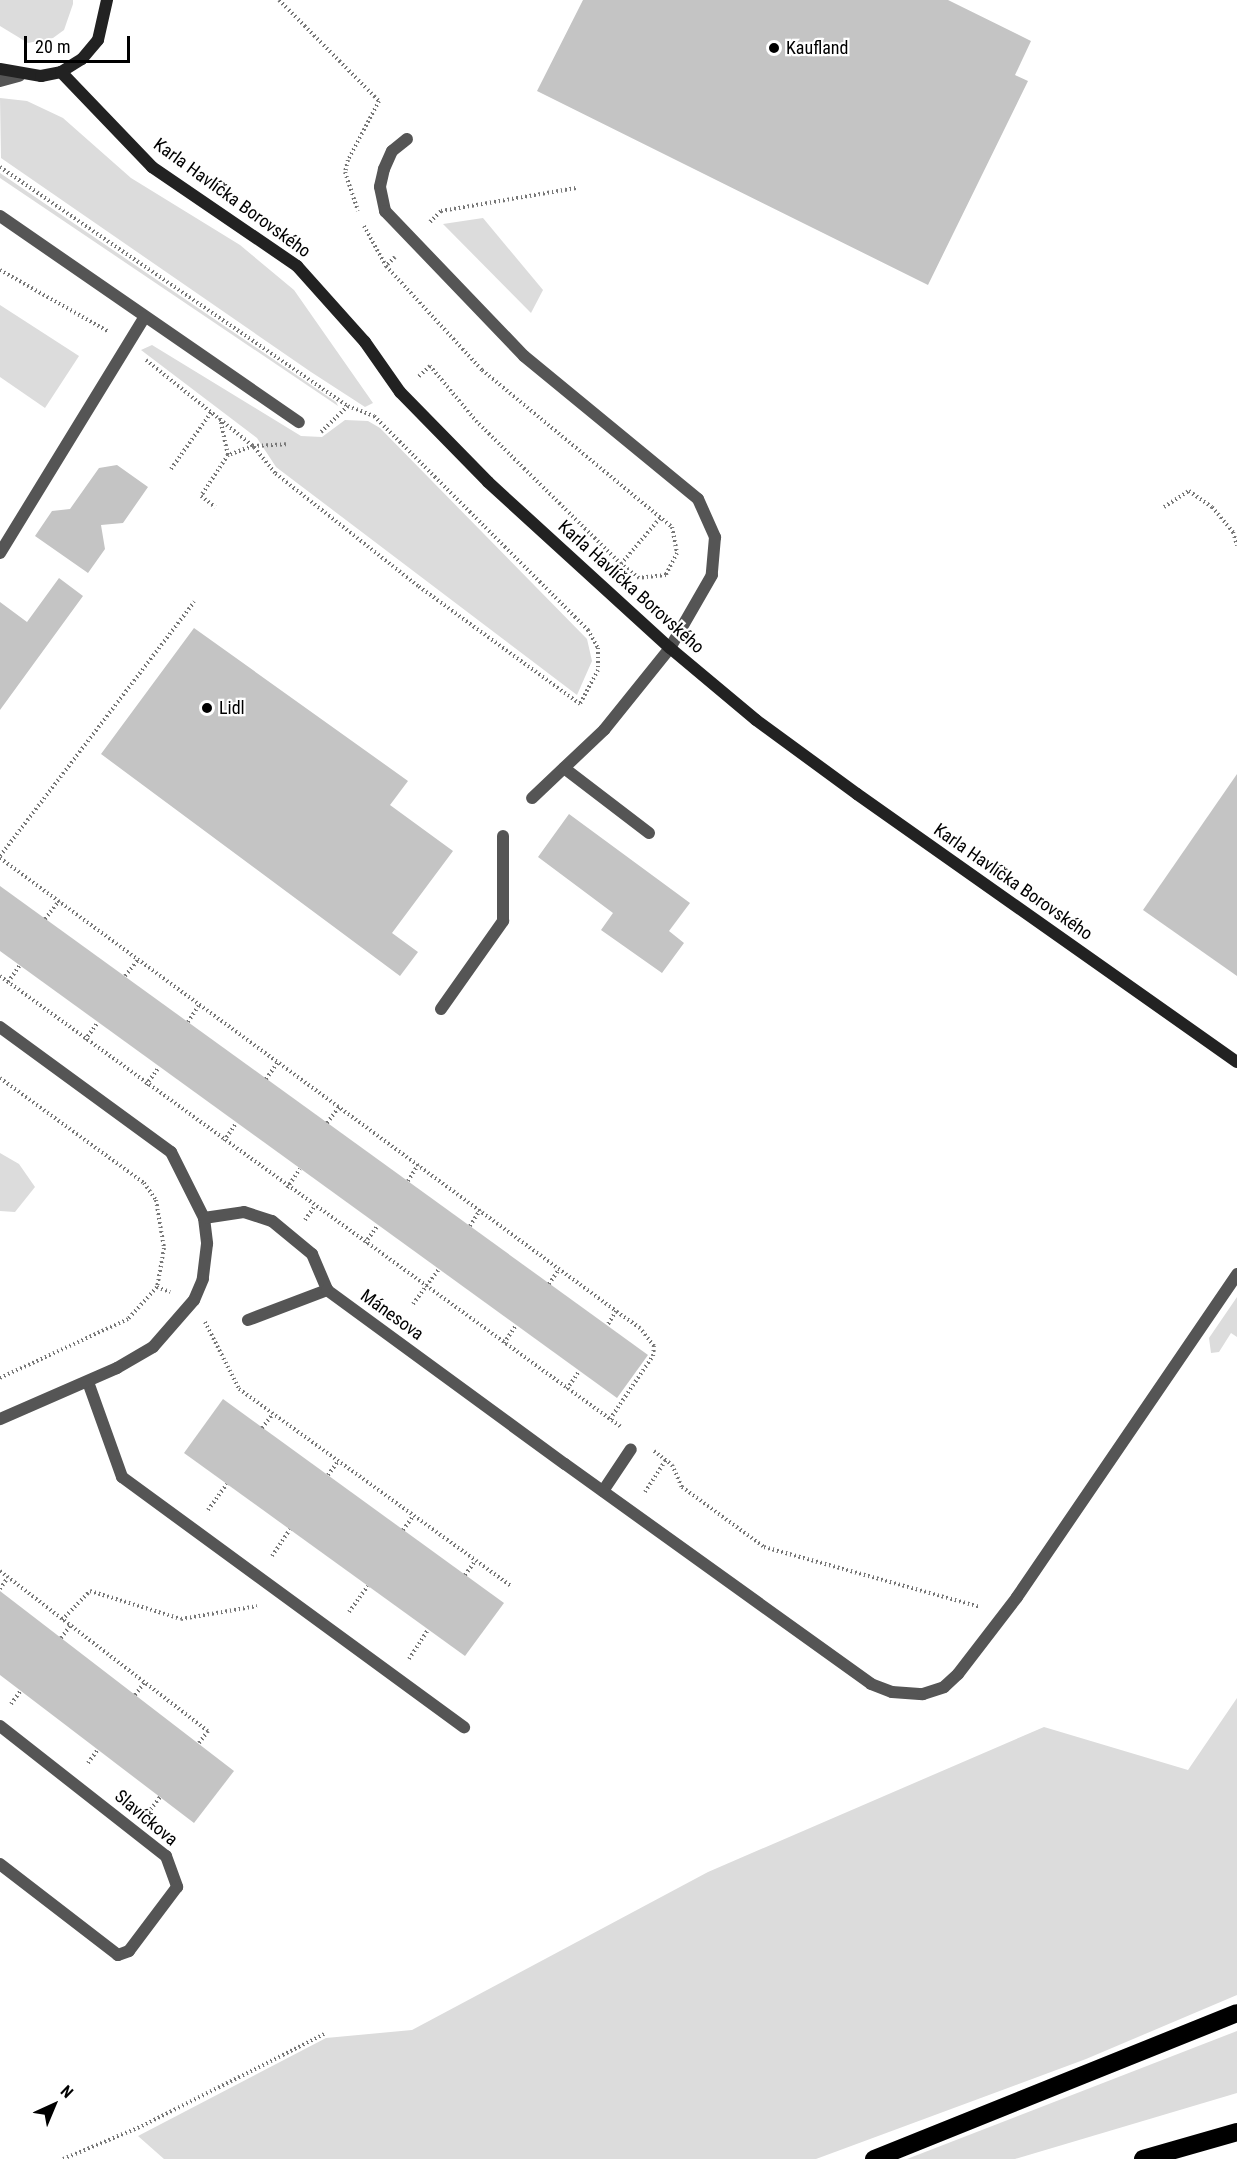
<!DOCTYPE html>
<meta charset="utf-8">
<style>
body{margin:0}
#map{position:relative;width:1237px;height:2159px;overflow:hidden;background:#fff;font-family:"Roboto Condensed",sans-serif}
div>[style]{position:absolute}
.green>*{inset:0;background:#dcdcdc}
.building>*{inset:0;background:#c4c4c4}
.path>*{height:4px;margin-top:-2px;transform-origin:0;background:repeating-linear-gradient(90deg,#777 0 1.5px,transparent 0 4.5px)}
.lane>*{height:12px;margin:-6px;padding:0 6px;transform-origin:6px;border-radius:6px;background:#555}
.street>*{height:12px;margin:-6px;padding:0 6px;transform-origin:6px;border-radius:6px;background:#555}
.secondary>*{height:12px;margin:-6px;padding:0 6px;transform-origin:6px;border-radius:6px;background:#222}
.highway>*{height:18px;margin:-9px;padding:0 9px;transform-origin:9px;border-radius:9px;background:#000}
.dots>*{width:16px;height:16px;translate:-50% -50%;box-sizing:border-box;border:3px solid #fff;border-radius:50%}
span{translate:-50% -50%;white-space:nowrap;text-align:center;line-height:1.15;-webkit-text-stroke:4.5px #fff;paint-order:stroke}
.poi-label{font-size:18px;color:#000}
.left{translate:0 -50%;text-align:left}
.street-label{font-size:18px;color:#000}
.north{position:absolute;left:24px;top:2075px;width:60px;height:60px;-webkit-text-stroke:4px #fff;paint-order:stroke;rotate:44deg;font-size:16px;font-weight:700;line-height:24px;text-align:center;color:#000}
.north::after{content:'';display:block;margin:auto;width:21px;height:27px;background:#000;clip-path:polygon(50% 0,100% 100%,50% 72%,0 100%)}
.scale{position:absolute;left:24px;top:36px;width:106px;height:27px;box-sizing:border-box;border:3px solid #000;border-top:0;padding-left:8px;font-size:18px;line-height:21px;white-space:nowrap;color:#000;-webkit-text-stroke:4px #fff;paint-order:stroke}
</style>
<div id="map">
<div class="green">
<div style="clip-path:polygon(0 0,73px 0,73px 4px,64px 30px,53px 38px,28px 43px,0 26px)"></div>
<div style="clip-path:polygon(0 98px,27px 101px,63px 118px,131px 178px,240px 245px,294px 290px,373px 403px,365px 407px,311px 372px,1px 158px)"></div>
<div style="clip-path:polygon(0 173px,336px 402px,338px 406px,0 178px)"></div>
<div style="clip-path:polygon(483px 218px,543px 290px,531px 313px,443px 224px)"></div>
<div style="clip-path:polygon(0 305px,79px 356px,45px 408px,0 377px)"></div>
<div style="clip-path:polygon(152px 345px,301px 436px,322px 437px,345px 420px,368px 421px,380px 428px,587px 639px,592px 661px,577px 695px,276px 467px,257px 438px,141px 350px)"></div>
<div style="clip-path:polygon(0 1153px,19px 1164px,35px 1187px,15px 1212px,0 1211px)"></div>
<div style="clip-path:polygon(1237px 1297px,1237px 1337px,1231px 1333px,1219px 1352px,1211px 1353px,1209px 1338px)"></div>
<div style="clip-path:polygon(1237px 1698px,1237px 1995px,1086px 2059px,816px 2159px,164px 2159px,138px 2136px,326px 2038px,412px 2030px,708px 1872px,1044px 1727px,1188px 1770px)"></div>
<div style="clip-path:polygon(1237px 2031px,1237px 2093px,1015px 2159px,907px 2159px)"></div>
</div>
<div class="building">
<div style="clip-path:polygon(583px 0,948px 0,1031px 41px,1015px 75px,1028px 81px,928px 285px,537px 91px)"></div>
<div style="clip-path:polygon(117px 465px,148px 487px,123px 523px,101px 525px,105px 549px,88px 573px,35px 536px,52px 511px,70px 509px,99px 468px)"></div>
<div style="clip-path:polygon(59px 578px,83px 596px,0 710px,0 602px,27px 622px)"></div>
<div style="clip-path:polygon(194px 628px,408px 781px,390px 805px,453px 851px,392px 933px,418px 952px,400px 976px,101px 754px)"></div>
<div style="clip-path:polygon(1237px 774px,1237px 976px,1143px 910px)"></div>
<div style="clip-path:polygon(569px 814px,690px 903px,669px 931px,684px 943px,662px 973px,601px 930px,613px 913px,538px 857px)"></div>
<div style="clip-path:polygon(0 886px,648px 1355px,617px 1398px,0 951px)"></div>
<div style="clip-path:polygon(223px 1399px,504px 1603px,465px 1656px,184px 1453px)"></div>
<div style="clip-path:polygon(0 1591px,234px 1771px,194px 1823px,0 1675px)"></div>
</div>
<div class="path">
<div style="left:279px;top:0;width:142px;rotate:45.3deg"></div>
<div style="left:379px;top:101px;width:67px;rotate:117.7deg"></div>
<div style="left:348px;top:160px;width:12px;rotate:104deg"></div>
<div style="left:345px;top:172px;width:41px;rotate:71.6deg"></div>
<div style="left:0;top:167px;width:422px;rotate:34.5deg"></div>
<div style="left:348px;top:406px;width:28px;rotate:21deg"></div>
<div style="left:374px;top:416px;width:303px;rotate:45deg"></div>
<div style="left:588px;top:630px;width:21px;rotate:61deg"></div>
<div style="left:598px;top:648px;width:22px;rotate:90deg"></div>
<div style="left:598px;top:670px;width:38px;rotate:118deg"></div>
<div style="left:580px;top:704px;width:200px;rotate:-143.9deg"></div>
<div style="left:418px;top:586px;width:182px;rotate:-141.7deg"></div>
<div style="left:275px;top:473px;width:35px;rotate:-129deg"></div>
<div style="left:253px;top:446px;width:33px;rotate:-3deg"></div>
<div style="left:430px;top:222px;width:16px;rotate:-45deg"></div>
<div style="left:441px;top:211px;width:137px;rotate:-9.7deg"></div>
<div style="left:364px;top:226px;width:46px;rotate:61.2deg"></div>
<div style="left:395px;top:257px;width:13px;rotate:135deg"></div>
<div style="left:386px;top:266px;width:142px;rotate:47.3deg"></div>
<div style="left:482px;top:370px;width:246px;rotate:39.6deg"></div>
<div style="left:672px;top:527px;width:26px;rotate:79deg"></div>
<div style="left:677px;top:553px;width:25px;rotate:117deg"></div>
<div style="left:666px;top:575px;width:27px;rotate:174deg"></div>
<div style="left:639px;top:578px;width:23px;rotate:-142deg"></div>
<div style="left:621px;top:564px;width:202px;rotate:-135.4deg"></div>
<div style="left:477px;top:422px;width:73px;rotate:-130deg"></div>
<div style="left:430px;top:366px;width:16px;rotate:137deg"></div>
<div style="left:0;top:270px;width:125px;rotate:29.6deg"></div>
<div style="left:146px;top:360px;width:137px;rotate:38.8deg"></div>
<div style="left:253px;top:446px;width:27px;rotate:160deg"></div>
<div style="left:228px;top:455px;width:49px;rotate:123.4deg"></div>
<div style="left:201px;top:496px;width:18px;rotate:38deg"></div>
<div style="left:220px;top:418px;width:38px;rotate:78deg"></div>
<div style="left:321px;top:432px;width:37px;rotate:-44deg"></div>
<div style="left:171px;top:469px;width:71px;rotate:-54.7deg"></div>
<div style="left:1164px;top:507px;width:30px;rotate:-33deg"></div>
<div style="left:1189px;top:491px;width:28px;rotate:35deg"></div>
<div style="left:1212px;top:507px;width:33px;rotate:50deg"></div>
<div style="left:1233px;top:532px;width:14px;rotate:73deg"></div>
<div style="left:621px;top:564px;width:60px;rotate:-49.7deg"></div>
<div style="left:0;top:856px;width:320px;rotate:-52.6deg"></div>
<div style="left:0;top:858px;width:765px;rotate:36.33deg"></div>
<div style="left:616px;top:1311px;width:17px;rotate:121deg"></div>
<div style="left:45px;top:919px;width:23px;rotate:-52deg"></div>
<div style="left:0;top:976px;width:767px;rotate:35.99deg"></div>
<div style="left:125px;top:976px;width:21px;rotate:-51deg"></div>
<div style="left:8px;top:982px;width:21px;rotate:-55deg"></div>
<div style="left:188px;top:1022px;width:20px;rotate:-57deg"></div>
<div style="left:85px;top:1040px;width:22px;rotate:-54deg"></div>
<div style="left:0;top:1078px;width:178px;rotate:36.1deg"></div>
<div style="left:144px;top:1183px;width:21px;rotate:55deg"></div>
<div style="left:156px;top:1200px;width:49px;rotate:80.5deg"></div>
<div style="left:164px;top:1248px;width:40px;rotate:100deg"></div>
<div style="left:157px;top:1287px;width:43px;rotate:132.2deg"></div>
<div style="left:128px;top:1319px;width:141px;rotate:155.3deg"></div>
<div style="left:266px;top:1079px;width:21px;rotate:-55deg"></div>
<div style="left:146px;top:1085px;width:22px;rotate:-54deg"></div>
<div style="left:327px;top:1123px;width:20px;rotate:-53deg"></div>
<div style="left:224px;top:1141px;width:22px;rotate:-56deg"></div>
<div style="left:408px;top:1181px;width:19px;rotate:-58deg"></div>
<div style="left:287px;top:1188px;width:23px;rotate:-56deg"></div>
<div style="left:305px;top:1220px;width:16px;rotate:-55deg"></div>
<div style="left:470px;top:1226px;width:19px;rotate:-58deg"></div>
<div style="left:365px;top:1243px;width:22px;rotate:-54deg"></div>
<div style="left:549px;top:1284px;width:18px;rotate:-56deg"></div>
<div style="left:157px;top:1287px;width:14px;rotate:21deg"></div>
<div style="left:413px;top:1304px;width:44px;rotate:-53.4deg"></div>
<div style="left:205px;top:1322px;width:75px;rotate:63.1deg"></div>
<div style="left:239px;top:1389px;width:336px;rotate:35.9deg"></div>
<div style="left:504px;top:1343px;width:22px;rotate:-56deg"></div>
<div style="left:567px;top:1389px;width:22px;rotate:-56deg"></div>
<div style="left:610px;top:1419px;width:76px;rotate:-55.7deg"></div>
<div style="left:653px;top:1356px;width:10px;rotate:-84deg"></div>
<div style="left:654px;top:1346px;width:23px;rotate:-128deg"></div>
<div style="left:640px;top:1328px;width:29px;rotate:-145deg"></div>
<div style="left:262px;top:1428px;width:18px;rotate:-52deg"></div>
<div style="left:654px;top:1451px;width:23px;rotate:38deg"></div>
<div style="left:672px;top:1465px;width:24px;rotate:66deg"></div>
<div style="left:682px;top:1487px;width:102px;rotate:36.2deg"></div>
<div style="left:764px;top:1547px;width:224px;rotate:15.5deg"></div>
<div style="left:328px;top:1475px;width:17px;rotate:-54deg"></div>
<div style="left:645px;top:1492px;width:38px;rotate:-57deg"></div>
<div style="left:208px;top:1510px;width:32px;rotate:-54deg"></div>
<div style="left:403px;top:1530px;width:17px;rotate:-54deg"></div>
<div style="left:272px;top:1556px;width:32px;rotate:-56deg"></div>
<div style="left:0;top:1571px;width:262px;rotate:37.6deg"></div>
<div style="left:208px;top:1731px;width:15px;rotate:127deg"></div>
<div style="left:465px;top:1575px;width:17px;rotate:-54deg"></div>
<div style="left:0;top:1589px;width:14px;rotate:-56deg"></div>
<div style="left:349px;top:1612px;width:32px;rotate:-54deg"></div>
<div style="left:62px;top:1620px;width:40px;rotate:-46deg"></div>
<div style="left:90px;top:1591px;width:95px;rotate:17.1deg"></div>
<div style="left:181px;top:1619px;width:77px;rotate:-9.7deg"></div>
<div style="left:61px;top:1638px;width:15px;rotate:-53deg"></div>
<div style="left:409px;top:1659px;width:35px;rotate:-57deg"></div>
<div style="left:135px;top:1695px;width:15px;rotate:-53deg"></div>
<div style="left:11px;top:1704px;width:17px;rotate:-54deg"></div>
<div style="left:88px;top:1763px;width:17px;rotate:-54deg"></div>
<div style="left:148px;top:1813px;width:20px;rotate:-53deg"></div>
<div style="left:63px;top:2159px;width:86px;rotate:-22.7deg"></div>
<div style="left:142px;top:2126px;width:204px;rotate:-26.8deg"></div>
</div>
<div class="lane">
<div style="left:407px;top:139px;width:19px;rotate:141deg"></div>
<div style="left:392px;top:151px;width:20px;rotate:114deg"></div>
<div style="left:384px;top:169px;width:18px;rotate:103deg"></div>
<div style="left:380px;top:187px;width:25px;rotate:78deg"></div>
<div style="left:385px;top:211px;width:201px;rotate:46.2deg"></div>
<div style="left:524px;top:356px;width:225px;rotate:39.4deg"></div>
<div style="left:698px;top:499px;width:42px;rotate:65.9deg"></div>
<div style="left:715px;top:537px;width:38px;rotate:95deg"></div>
<div style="left:712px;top:575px;width:84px;rotate:119.9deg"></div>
<div style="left:670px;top:648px;width:105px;rotate:128.8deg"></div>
<div style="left:604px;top:730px;width:99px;rotate:136.6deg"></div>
<div style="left:0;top:216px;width:363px;rotate:34.6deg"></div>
<div style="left:0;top:553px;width:276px;rotate:-58.5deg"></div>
<div style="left:564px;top:768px;width:107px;rotate:37.4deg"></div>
<div style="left:441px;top:1009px;width:108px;rotate:-54.8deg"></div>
<div style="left:503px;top:921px;width:85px;rotate:-90deg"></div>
<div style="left:248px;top:1320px;width:85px;rotate:-20.8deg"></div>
<div style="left:88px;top:1382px;width:101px;rotate:70.3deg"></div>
<div style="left:122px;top:1477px;width:424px;rotate:36.2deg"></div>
<div style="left:603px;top:1491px;width:50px;rotate:-56.3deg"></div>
<div style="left:0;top:1726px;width:211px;rotate:38.1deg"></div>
<div style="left:166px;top:1856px;width:33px;rotate:70deg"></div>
<div style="left:177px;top:1887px;width:80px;rotate:126.9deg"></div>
<div style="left:129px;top:1951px;width:12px;rotate:160deg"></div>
<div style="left:118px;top:1955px;width:149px;rotate:-142.4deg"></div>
</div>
<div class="street">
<div style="left:0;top:81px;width:20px;rotate:-15deg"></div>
<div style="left:0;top:1027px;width:212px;rotate:36.2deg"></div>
<div style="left:171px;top:1152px;width:74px;rotate:63.4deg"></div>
<div style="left:204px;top:1218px;width:26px;rotate:83deg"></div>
<div style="left:207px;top:1244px;width:35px;rotate:97deg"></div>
<div style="left:203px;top:1279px;width:23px;rotate:113deg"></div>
<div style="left:194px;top:1300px;width:62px;rotate:131.1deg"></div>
<div style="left:153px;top:1347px;width:42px;rotate:149.7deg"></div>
<div style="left:117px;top:1368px;width:128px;rotate:156.4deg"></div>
<div style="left:204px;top:1218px;width:40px;rotate:-8.5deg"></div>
<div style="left:244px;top:1212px;width:29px;rotate:18deg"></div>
<div style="left:272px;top:1221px;width:52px;rotate:39.5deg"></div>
<div style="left:312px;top:1254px;width:39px;rotate:67deg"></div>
<div style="left:327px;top:1290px;width:295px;rotate:36.2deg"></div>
<div style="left:565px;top:1464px;width:377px;rotate:35.7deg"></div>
<div style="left:871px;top:1684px;width:22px;rotate:21deg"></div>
<div style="left:892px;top:1692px;width:31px;rotate:4deg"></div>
<div style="left:923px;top:1694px;width:22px;rotate:-18deg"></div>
<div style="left:944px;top:1687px;width:19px;rotate:-43deg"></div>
<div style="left:958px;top:1674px;width:97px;rotate:-52.5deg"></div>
<div style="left:1017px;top:1597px;width:391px;rotate:-55.7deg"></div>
</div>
<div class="secondary">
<div style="left:0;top:69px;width:42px;rotate:9.7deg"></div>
<div style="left:41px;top:76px;width:20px;rotate:-11deg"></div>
<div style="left:61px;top:72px;width:25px;rotate:-32deg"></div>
<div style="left:82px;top:59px;width:25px;rotate:-50deg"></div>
<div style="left:98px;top:40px;width:41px;rotate:-77.3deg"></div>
<div style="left:61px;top:72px;width:132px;rotate:46.2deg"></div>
<div style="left:152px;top:167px;width:176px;rotate:34.3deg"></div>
<div style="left:297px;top:266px;width:102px;rotate:48.2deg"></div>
<div style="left:365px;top:342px;width:61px;rotate:55deg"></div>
<div style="left:400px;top:392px;width:126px;rotate:45.6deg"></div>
<div style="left:488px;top:482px;width:246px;rotate:42.4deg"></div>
<div style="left:670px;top:648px;width:112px;rotate:39.9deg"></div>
<div style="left:756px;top:720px;width:125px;rotate:36.2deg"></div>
<div style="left:857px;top:794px;width:465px;rotate:35.2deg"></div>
</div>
<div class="highway">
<div style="left:874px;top:2159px;width:391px;rotate:-21.9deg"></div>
<div style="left:1143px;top:2159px;width:98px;rotate:-16deg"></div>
</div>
<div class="dots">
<div style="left:774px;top:48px;background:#000"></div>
<div style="left:207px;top:708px;background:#000"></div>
</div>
<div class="poi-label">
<span class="left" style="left:786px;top:48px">Kaufland</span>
<span class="left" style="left:219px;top:708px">Lidl</span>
</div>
<div class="street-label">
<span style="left:232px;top:198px;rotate:36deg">Karla Havlíčka Borovského</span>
<span style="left:631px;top:587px;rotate:42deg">Karla Havlíčka Borovského</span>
<span style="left:1013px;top:882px;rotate:35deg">Karla Havlíčka Borovského</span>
<span style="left:392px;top:1315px;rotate:36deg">Mánesova</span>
<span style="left:146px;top:1818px;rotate:40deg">Slavíčkova</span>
</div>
<div class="north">N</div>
<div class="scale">20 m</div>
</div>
